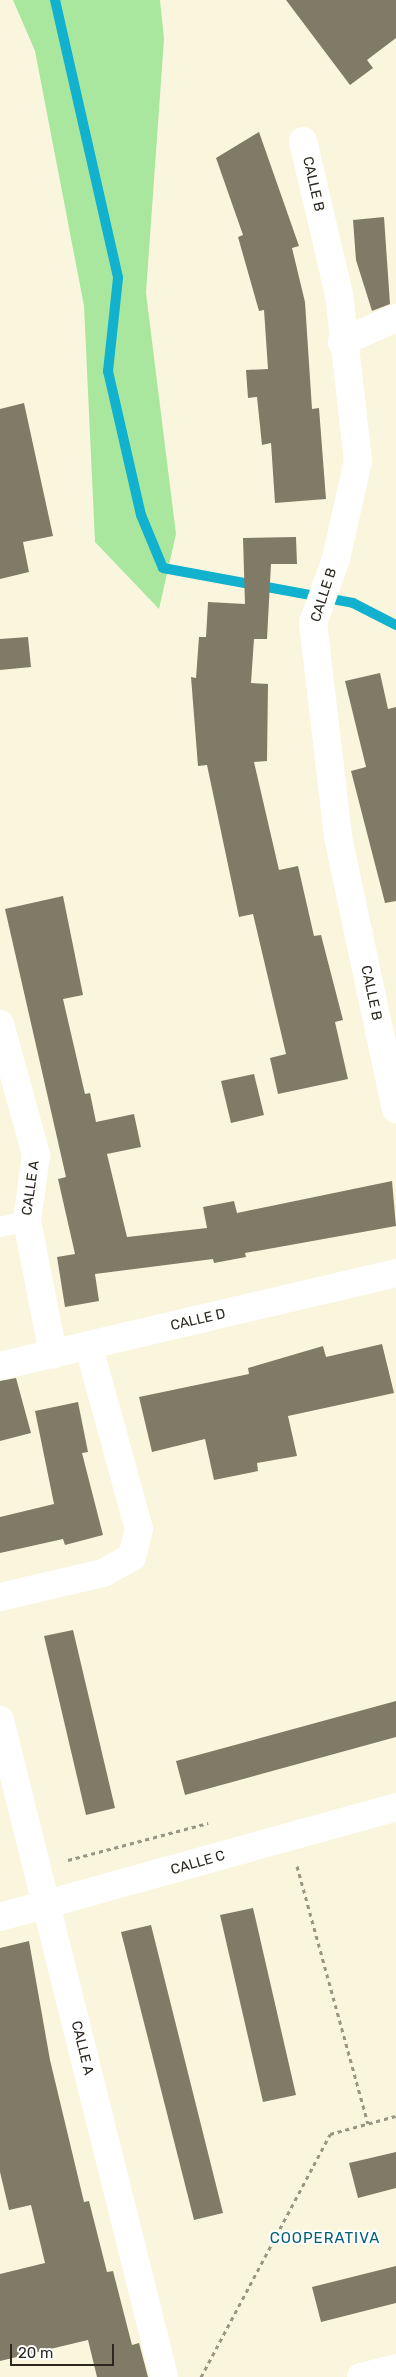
<!DOCTYPE html>
<style>
body{margin:0}
#map{position:relative;width:396px;height:2377px;overflow:hidden;background:#faf6de;font-family:Rubik,sans-serif}
div>[style]{position:absolute}
.green>*{inset:0;background:#a9e79f}
.stream>*{height:10px;margin:-5px;padding:0 5px;transform-origin:5px;border-radius:5px;background:#12b1cd}
.building>*{inset:0;background:#807b66}
.path>*{height:3px;margin-top:-1.5px;transform-origin:0;background:repeating-linear-gradient(90deg,#999685 0 4px,transparent 0 8px)}
.lane>*{height:20px;margin:-10px;padding:0 10px;transform-origin:10px;border-radius:10px;background:#fff}
.street>*{height:28px;margin:-14px;padding:0 14px;transform-origin:14px;border-radius:14px;background:#fff}
.secondary>*{height:28px;margin:-14px;padding:0 14px;transform-origin:14px;border-radius:14px;background:#fff}
span{translate:-50% -50%;white-space:nowrap;text-align:center;line-height:1.15;-webkit-text-stroke:4px #fff;paint-order:stroke}
.street-label{font-size:14px;color:#2a281f}
.neighbourhood-label{font-size:15px;color:#006072;letter-spacing:1px}
.scale{position:absolute;left:10px;top:2344px;width:104px;height:22px;box-sizing:border-box;border:2px solid #2a281f;border-top:0;padding-left:6px;font-size:15px;line-height:18px;white-space:nowrap;color:#2a281f;-webkit-text-stroke:4px #fff;paint-order:stroke}
</style>
<div id="map">
<div class="green">
<div style="clip-path:polygon(13px 0,160px 0,164px 39px,146px 293px,176px 534px,159px 609px,95px 542px,84px 306px,35px 51px)"></div>
</div>
<div class="stream">
<div style="left:55px;top:0;width:285px;rotate:77.2deg"></div>
<div style="left:118px;top:278px;width:94px;rotate:96.1deg"></div>
<div style="left:108px;top:371px;width:148px;rotate:77.1deg"></div>
<div style="left:141px;top:515px;width:57px;rotate:67.5deg"></div>
<div style="left:163px;top:568px;width:193px;rotate:10.4deg"></div>
<div style="left:353px;top:603px;width:48px;rotate:27.1deg"></div>
</div>
<div class="building">
<div style="clip-path:polygon(286px 0,396px 0,396px 38px,367px 60px,373px 68px,350px 85px)"></div>
<div style="clip-path:polygon(259px 132px,299px 246px,292px 248px,305px 302px,312px 409px,319px 408px,326px 499px,275px 503px,271px 443px,262px 445px,257px 397px,248px 398px,246px 370px,268px 369px,264px 310px,259px 311px,238px 237px,243px 235px,216px 158px)"></div>
<div style="clip-path:polygon(384px 217px,390px 304px,372px 311px,356px 260px,353px 220px)"></div>
<div style="clip-path:polygon(24px 403px,53px 536px,23px 542px,29px 572px,0 579px,0 409px)"></div>
<div style="clip-path:polygon(296px 537px,297px 564px,271px 564px,267px 639px,254px 639px,251px 683px,268px 684px,267px 761px,254px 762px,279px 870px,298px 866px,314px 936px,321px 935px,343px 1020px,335px 1022px,348px 1079px,278px 1094px,270px 1058px,286px 1054px,253px 914px,239px 917px,207px 765px,198px 766px,191px 677px,196px 678px,199px 637px,206px 637px,208px 602px,245px 604px,243px 538px)"></div>
<div style="clip-path:polygon(28px 637px,31px 667px,0 670px,0 639px)"></div>
<div style="clip-path:polygon(380px 673px,388px 709px,396px 707px,396px 901px,385px 903px,351px 771px,366px 767px,345px 681px)"></div>
<div style="clip-path:polygon(63px 896px,83px 995px,63px 999px,85px 1094px,90px 1093px,96px 1122px,134px 1114px,141px 1147px,107px 1154px,127px 1237px,207px 1228px,203px 1207px,234px 1201px,237px 1213px,392px 1181px,396px 1226px,245px 1253px,246px 1257px,214px 1263px,213px 1259px,95px 1274px,99px 1301px,65px 1307px,57px 1257px,75px 1254px,58px 1179px,66px 1177px,5px 909px)"></div>
<div style="clip-path:polygon(254px 1074px,264px 1115px,231px 1123px,221px 1081px)"></div>
<div style="clip-path:polygon(382px 1344px,394px 1393px,288px 1416px,297px 1456px,257px 1463px,258px 1471px,214px 1480px,205px 1439px,152px 1452px,139px 1397px,249px 1374px,248px 1368px,323px 1346px,326px 1357px)"></div>
<div style="clip-path:polygon(16px 1378px,31px 1433px,0 1441px,0 1381px)"></div>
<div style="clip-path:polygon(78px 1402px,88px 1452px,82px 1453px,103px 1535px,65px 1545px,63px 1539px,0 1553px,0 1517px,54px 1504px,35px 1411px)"></div>
<div style="clip-path:polygon(73px 1630px,115px 1808px,86px 1815px,44px 1636px)"></div>
<div style="clip-path:polygon(396px 1701px,396px 1737px,185px 1795px,176px 1761px)"></div>
<div style="clip-path:polygon(253px 1908px,296px 2095px,263px 2102px,220px 1915px)"></div>
<div style="clip-path:polygon(151px 1925px,223px 2213px,194px 2220px,121px 1932px)"></div>
<div style="clip-path:polygon(29px 1941px,50px 2060px,84px 2202px,89px 2201px,107px 2272px,113px 2271px,132px 2345px,139px 2343px,148px 2377px,97px 2377px,88px 2340px,0 2361px,0 2274px,45px 2263px,31px 2205px,9px 2210px,0 2172px,0 1948px)"></div>
<div style="clip-path:polygon(396px 2152px,396px 2188px,358px 2198px,349px 2163px)"></div>
<div style="clip-path:polygon(396px 2266px,396px 2303px,321px 2322px,312px 2287px)"></div>
</div>
<div class="path">
<div style="left:68px;top:1860px;width:145px;rotate:-14.8deg"></div>
<div style="left:297px;top:1866px;width:267px;rotate:74.6deg"></div>
<div style="left:201px;top:2377px;width:275px;rotate:-62deg"></div>
<div style="left:330px;top:2134px;width:68px;rotate:-15.3deg"></div>
</div>
<div class="lane">
<div style="left:0;top:1227px;width:28px;rotate:-13deg"></div>
</div>
<div class="street">
<div style="left:303px;top:141px;width:157px;rotate:76.8deg"></div>
<div style="left:339px;top:294px;width:168px;rotate:83.5deg"></div>
<div style="left:358px;top:461px;width:100px;rotate:102.7deg"></div>
<div style="left:336px;top:559px;width:68px;rotate:109.8deg"></div>
<div style="left:313px;top:623px;width:215px;rotate:83.3deg"></div>
<div style="left:338px;top:837px;width:278px;rotate:78deg"></div>
<div style="left:342px;top:342px;width:59px;rotate:-24deg"></div>
<div style="left:0;top:1024px;width:136px;rotate:74.6deg"></div>
<div style="left:36px;top:1155px;width:67px;rotate:97.8deg"></div>
<div style="left:27px;top:1221px;width:136px;rotate:78.9deg"></div>
<div style="left:0;top:1366px;width:407px;rotate:-13.2deg"></div>
<div style="left:0;top:1597px;width:106px;rotate:-13.1deg"></div>
<div style="left:103px;top:1573px;width:33px;rotate:-29deg"></div>
<div style="left:132px;top:1557px;width:29px;rotate:-76deg"></div>
<div style="left:139px;top:1529px;width:189px;rotate:-105.4deg"></div>
<div style="left:0;top:1720px;width:677px;rotate:75.98deg"></div>
<div style="left:0;top:1917px;width:411px;rotate:-15.5deg"></div>
</div>
<div class="secondary">
<div style="left:361px;top:2377px;width:36px;rotate:-14deg"></div>
</div>
<div class="street-label">
<span style="left:313px;top:184px;rotate:77deg">CALLE B</span>
<span style="left:324px;top:595px;rotate:-72deg">CALLE B</span>
<span style="left:371px;top:993px;rotate:78deg">CALLE B</span>
<span style="left:31px;top:1188px;rotate:-82deg">CALLE A</span>
<span style="left:198px;top:1320px;rotate:-13deg">CALLE D</span>
<span style="left:198px;top:1863px;rotate:-16deg">CALLE C</span>
<span style="left:82px;top:2048px;rotate:76deg">CALLE A</span>
</div>
<div class="neighbourhood-label">
<span style="left:325px;top:2239px">COOPERATIVA</span>
</div>
<div class="scale">20 m</div>
</div>
